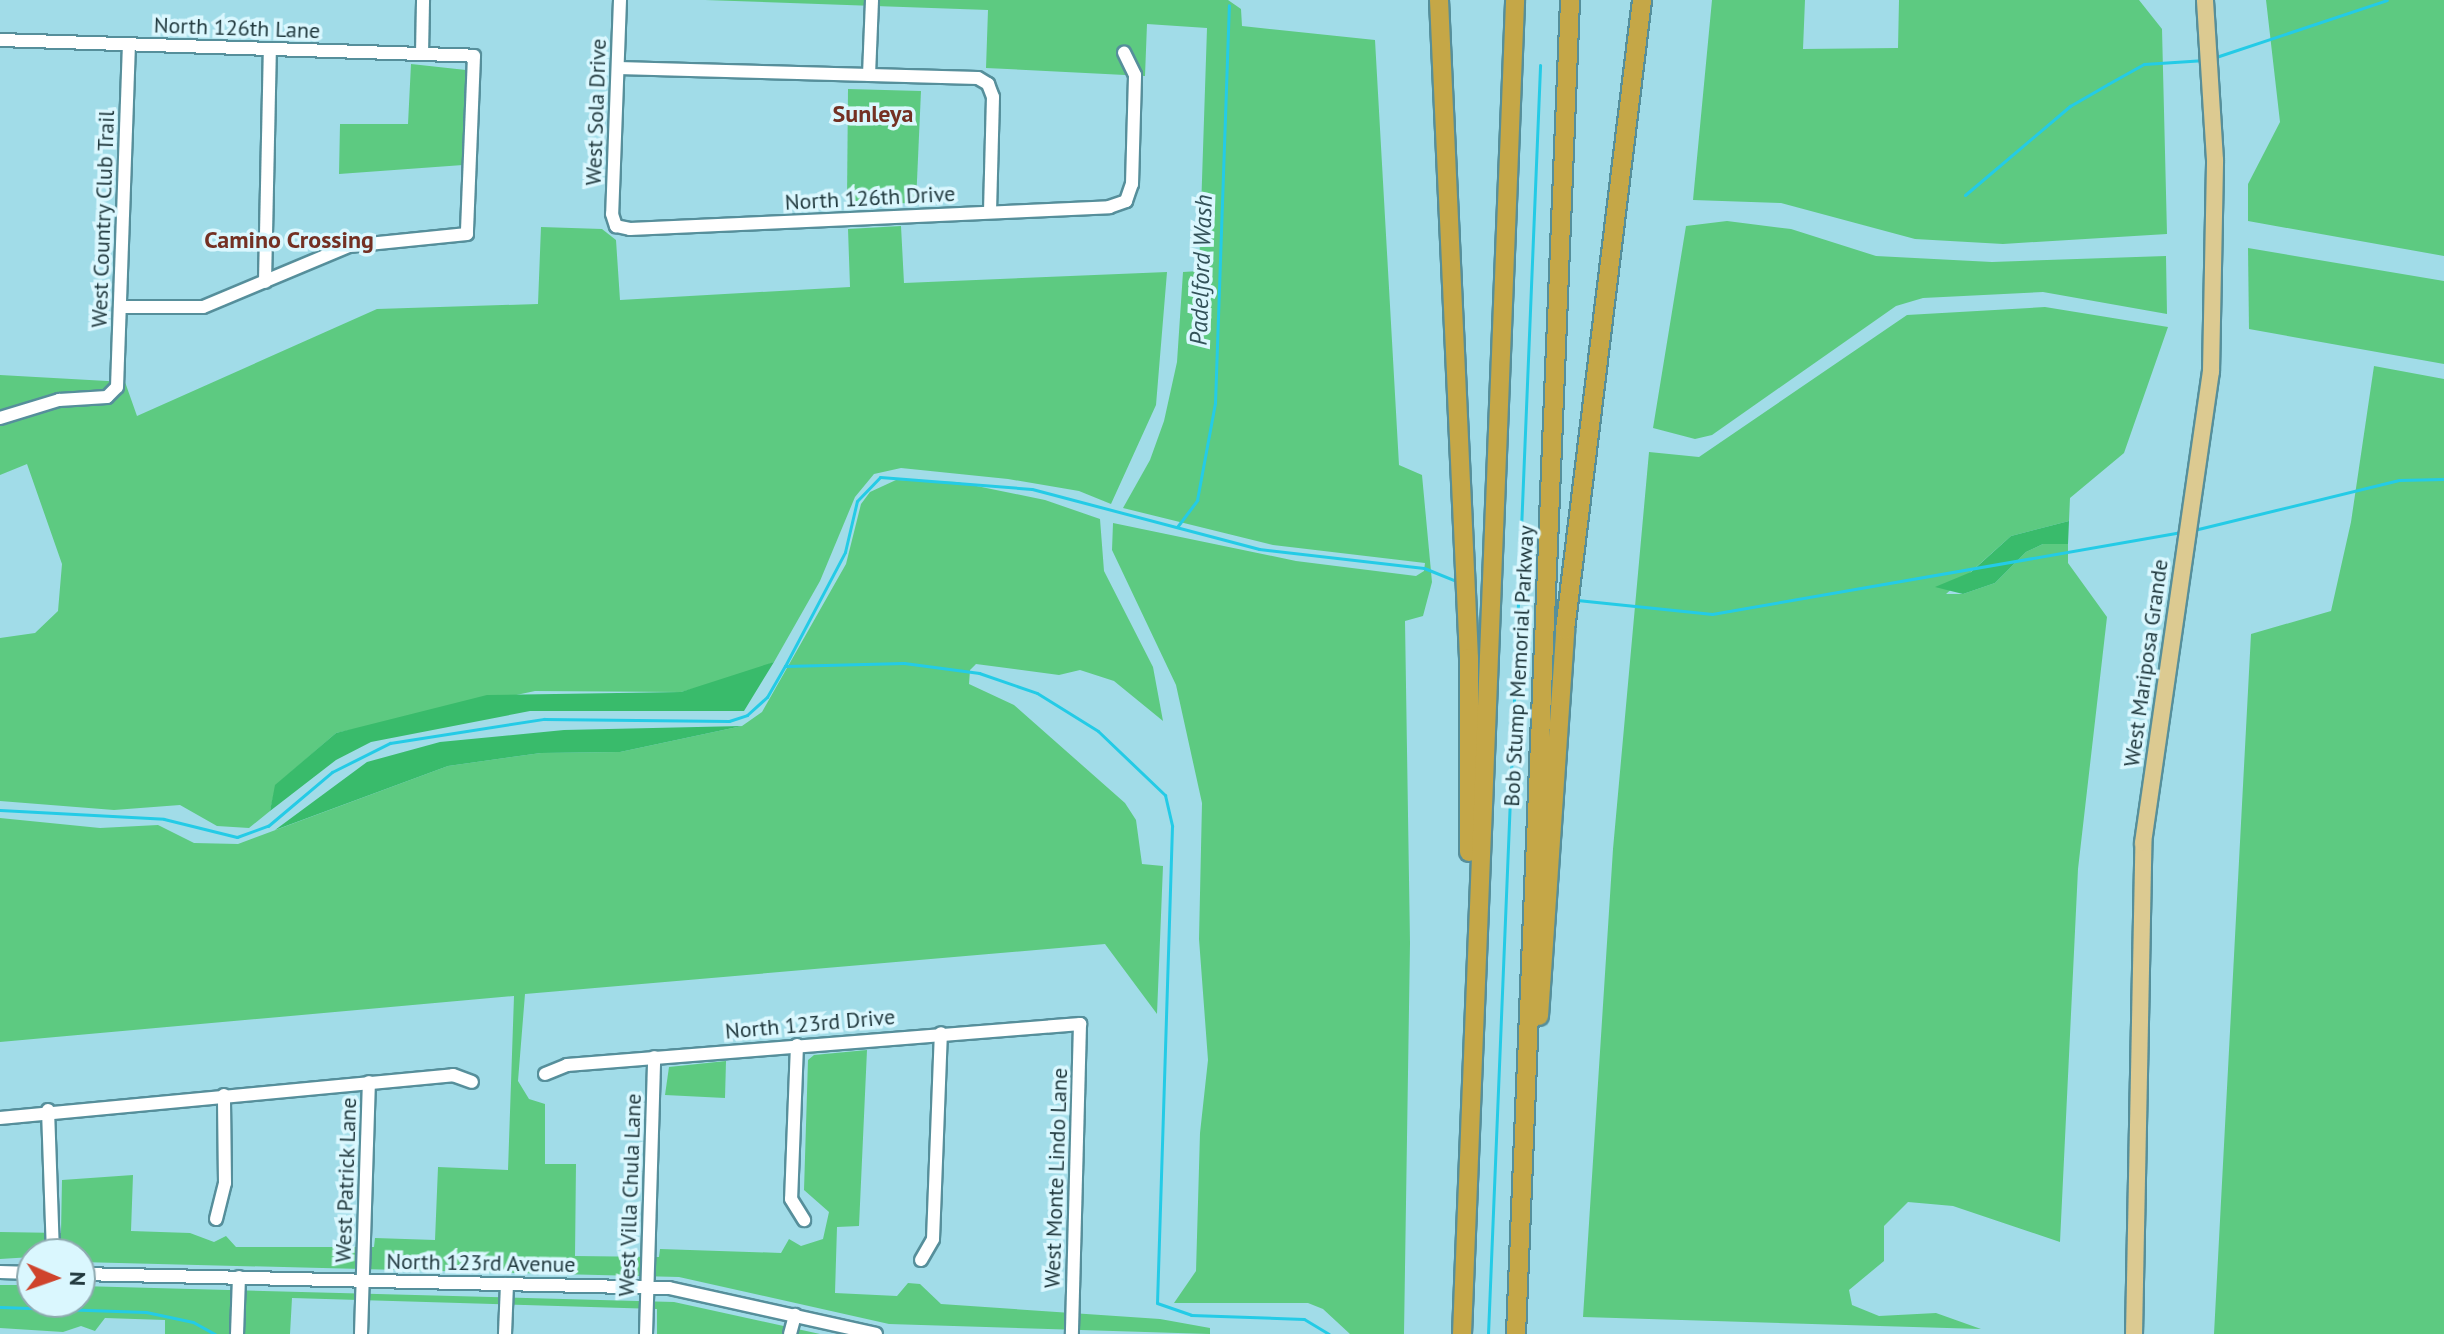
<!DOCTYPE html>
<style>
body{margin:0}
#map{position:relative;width:2444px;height:1334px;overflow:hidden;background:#a1dce8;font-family:"PT Sans",sans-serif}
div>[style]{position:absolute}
.green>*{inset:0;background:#5dca81}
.forest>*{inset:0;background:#39bb6b}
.stream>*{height:3px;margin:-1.5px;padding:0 1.5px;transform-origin:1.5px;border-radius:1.5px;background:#24cbe6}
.roads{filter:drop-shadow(2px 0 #568f9b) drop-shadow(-2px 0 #568f9b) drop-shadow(0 2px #568f9b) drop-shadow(0 -2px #568f9b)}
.minor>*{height:12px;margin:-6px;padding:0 6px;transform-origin:6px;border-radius:6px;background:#fff}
.major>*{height:16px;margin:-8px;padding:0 8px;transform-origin:8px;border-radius:8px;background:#dcca91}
.highway>*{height:18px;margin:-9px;padding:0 9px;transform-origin:9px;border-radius:9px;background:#c5a747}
span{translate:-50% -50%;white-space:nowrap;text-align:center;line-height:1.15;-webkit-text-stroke:7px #daf7fe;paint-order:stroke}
.street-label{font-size:22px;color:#1f373c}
.neighbourhood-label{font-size:24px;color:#743023;font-weight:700}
.water-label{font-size:24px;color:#335259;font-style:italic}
.north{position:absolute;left:16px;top:1238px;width:80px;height:80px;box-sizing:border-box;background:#daf7fe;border:2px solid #8faab0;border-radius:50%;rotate:92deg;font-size:22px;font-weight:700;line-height:32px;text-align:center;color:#1f373c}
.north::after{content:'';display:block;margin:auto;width:28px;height:36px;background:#cf432c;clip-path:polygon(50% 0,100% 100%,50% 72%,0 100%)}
</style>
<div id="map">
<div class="green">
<div style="clip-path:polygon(705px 0,1228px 0,1241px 9px,1242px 26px,1375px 40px,1399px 465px,1422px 475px,1432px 582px,1423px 616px,1405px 621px,1410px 943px,1404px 1334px,1350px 1334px,1323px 1309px,1308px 1303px,1174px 1303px,1196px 1271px,1200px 1133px,1208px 1060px,1199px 939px,1202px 803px,1176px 685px,1112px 550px,1113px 523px,1296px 561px,1416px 576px,1424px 571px,1425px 563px,1273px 545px,1123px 508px,1150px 460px,1164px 421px,1177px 362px,1183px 272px,1199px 271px,1207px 28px,1147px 24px,1145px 76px,986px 68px,988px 10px)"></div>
<div style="clip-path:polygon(1712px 0,1805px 0,1803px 49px,1898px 48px,1899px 0,2139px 0,2162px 29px,2167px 234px,2003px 244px,1915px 239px,1781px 203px,1693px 200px)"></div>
<div style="clip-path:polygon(2266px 0,2444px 0,2444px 256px,2248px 221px,2248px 184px,2280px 122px)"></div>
<div style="clip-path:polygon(411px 64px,466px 70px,463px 165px,339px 174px,340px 124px,408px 124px)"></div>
<div style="clip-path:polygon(848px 89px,921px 91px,916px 203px,856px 204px,847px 200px)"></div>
<div style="clip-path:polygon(1727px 221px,1791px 229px,1876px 256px,1992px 262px,2166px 256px,2167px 314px,2043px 292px,1923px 298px,1896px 306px,1712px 435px,1695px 439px,1653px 428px,1686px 226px)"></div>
<div style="clip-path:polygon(901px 226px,904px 283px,1167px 272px,1156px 405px,1111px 504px,1079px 491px,1008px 479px,901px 468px,874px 474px,855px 497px,820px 581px,774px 662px,738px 677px,681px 692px,535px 691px,336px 733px,276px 785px,270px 811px,249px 828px,217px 826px,180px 805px,114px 810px,0 801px,0 638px,35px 633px,58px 611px,62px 564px,27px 464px,0 475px,0 375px,125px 382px,137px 416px,377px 309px,538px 304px,541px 227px,602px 229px,616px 240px,620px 300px,850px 287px,848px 229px)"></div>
<div style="clip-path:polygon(2248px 248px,2444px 281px,2444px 364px,2249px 329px)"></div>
<div style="clip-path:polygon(2045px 307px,2168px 327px,2124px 453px,2070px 498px,2069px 521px,2011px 536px,1946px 594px,1963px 594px,1995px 583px,2026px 552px,2043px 544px,2068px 544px,2068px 563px,2107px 617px,2078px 869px,2060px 1242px,1953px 1206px,1908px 1202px,1884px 1226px,1884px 1261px,1849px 1290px,1852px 1305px,1879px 1316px,1936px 1313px,1981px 1329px,1583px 1317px,1613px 849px,1649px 452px,1699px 457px,1907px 315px)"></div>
<div style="clip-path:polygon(2374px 366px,2444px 379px,2444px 1334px,2214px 1334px,2251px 634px,2331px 611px,2351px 522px)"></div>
<div style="clip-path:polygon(896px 480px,957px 482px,1045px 500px,1100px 519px,1104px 571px,1153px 667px,1163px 721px,1114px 681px,1080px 670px,1059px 675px,976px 664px,970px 670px,969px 684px,1014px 705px,1125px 803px,1136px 820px,1142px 864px,1163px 866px,1157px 1014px,1105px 944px,525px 994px,518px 1081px,529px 1099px,545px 1104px,545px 1164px,576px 1164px,575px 1256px,659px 1257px,660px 1249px,781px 1253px,789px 1239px,801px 1246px,823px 1239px,829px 1212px,804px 1190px,808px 1060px,814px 1055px,867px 1050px,859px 1226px,837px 1227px,835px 1293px,897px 1296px,908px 1283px,920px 1284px,941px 1304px,1160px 1319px,1210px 1328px,1210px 1334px,889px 1324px,679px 1277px,80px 1262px,80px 1254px,0 1259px,0 1232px,61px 1233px,62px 1180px,133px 1175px,131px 1231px,190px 1233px,214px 1242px,226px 1236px,236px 1247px,374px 1247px,375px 1238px,435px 1240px,438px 1167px,508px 1170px,514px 996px,0 1042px,0 818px,100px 828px,158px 825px,194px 843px,238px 844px,448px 766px,541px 753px,620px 752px,742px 726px,762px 712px,846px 564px,861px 504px,870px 492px)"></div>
<div style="clip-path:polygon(726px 1061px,725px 1098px,665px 1095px,669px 1067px)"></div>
<div style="clip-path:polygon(0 1285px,32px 1285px,32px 1302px,80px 1302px,80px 1286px,674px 1302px,820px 1334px,657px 1334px,657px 1309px,292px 1298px,290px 1334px,165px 1334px,165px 1320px,105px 1318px,95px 1331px,81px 1326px,63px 1332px,0 1328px)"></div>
</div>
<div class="forest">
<div style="clip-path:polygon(2069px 521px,2068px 544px,2043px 544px,2026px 552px,1995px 583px,1963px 594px,1935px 587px,1971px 572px,2011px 536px)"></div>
<div style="clip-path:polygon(774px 662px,744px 711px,530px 711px,371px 742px,336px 760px,270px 811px,275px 785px,336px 733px,487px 695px,681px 692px)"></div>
<div style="clip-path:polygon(742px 726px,620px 752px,541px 753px,448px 766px,275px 830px,367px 762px,440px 742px,564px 730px)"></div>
</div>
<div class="stream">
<div style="left:2216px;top:57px;width:180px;rotate:-18.4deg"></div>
<div style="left:1965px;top:195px;width:138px;rotate:-40.3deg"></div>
<div style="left:2070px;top:106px;width:44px;rotate:-30.1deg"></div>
<div style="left:2108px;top:84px;width:41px;rotate:-29.1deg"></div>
<div style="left:2144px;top:64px;width:61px;rotate:-3.8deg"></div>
<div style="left:1177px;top:527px;width:34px;rotate:-53deg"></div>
<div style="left:1197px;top:500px;width:99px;rotate:-79.5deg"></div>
<div style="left:1215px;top:403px;width:398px;rotate:-88deg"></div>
<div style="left:2194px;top:530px;width:211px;rotate:-13.7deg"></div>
<div style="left:2399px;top:480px;width:45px;rotate:-1.3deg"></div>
<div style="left:1577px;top:600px;width:136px;rotate:5.9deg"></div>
<div style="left:1712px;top:614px;width:478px;rotate:-9.9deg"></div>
<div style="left:785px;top:666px;width:119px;rotate:-1.4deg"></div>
<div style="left:904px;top:663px;width:76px;rotate:7.6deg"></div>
<div style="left:979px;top:673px;width:61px;rotate:19deg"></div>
<div style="left:1037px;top:693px;width:72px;rotate:31.9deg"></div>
<div style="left:1098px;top:731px;width:93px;rotate:43.7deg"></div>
<div style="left:1165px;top:795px;width:32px;rotate:77deg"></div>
<div style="left:1172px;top:826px;width:477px;rotate:91.8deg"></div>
<div style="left:1157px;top:1303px;width:36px;rotate:19deg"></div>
<div style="left:1191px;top:1315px;width:113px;rotate:2deg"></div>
<div style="left:1304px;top:1319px;width:29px;rotate:31deg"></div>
<div style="left:0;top:810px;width:164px;rotate:3.1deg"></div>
<div style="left:164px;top:819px;width:75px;rotate:13.9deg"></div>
<div style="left:237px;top:837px;width:33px;rotate:-20deg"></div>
<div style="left:268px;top:826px;width:84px;rotate:-40.2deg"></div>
<div style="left:332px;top:772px;width:65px;rotate:-26.6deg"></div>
<div style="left:390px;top:743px;width:156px;rotate:-8.9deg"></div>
<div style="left:544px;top:719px;width:185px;rotate:0.6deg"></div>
<div style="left:729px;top:721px;width:19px;rotate:-18deg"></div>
<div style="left:747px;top:715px;width:27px;rotate:-42deg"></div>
<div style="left:767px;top:697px;width:36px;rotate:-60deg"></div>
<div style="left:785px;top:666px;width:129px;rotate:-62.2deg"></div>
<div style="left:845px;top:552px;width:52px;rotate:-76.8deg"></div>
<div style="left:857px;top:501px;width:33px;rotate:-46deg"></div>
<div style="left:880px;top:477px;width:152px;rotate:4.5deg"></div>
<div style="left:1032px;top:489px;width:235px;rotate:14.8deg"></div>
<div style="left:1259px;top:549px;width:166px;rotate:6.6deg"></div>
<div style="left:1424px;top:568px;width:35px;rotate:22deg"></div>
<div style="left:0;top:1307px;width:146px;rotate:2deg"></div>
<div style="left:146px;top:1312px;width:48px;rotate:12deg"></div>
<div style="left:193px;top:1322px;width:25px;rotate:29deg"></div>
<div style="left:1488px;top:1334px;width:1270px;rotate:-87.65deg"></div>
</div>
<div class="roads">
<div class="minor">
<div style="left:620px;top:0;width:214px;rotate:92.1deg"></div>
<div style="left:612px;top:214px;width:13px;rotate:72deg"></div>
<div style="left:616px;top:226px;width:14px;rotate:12deg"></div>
<div style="left:630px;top:229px;width:480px;rotate:-2.6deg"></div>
<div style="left:1109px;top:207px;width:18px;rotate:-19deg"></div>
<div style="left:1126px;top:201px;width:18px;rotate:-71deg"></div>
<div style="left:1132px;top:184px;width:109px;rotate:-88.4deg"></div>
<div style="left:1135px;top:75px;width:25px;rotate:-116deg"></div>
<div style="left:0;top:40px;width:474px;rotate:1.9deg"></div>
<div style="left:474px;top:56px;width:178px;rotate:92.3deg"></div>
<div style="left:467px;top:234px;width:119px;rotate:174.2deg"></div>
<div style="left:349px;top:246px;width:158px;rotate:157.3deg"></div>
<div style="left:203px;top:307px;width:83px;rotate:180deg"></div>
<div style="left:422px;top:54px;width:54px;rotate:-88.9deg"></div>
<div style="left:618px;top:68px;width:360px;rotate:1.6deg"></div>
<div style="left:978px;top:78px;width:12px;rotate:31deg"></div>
<div style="left:988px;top:84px;width:14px;rotate:69deg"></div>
<div style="left:993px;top:97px;width:115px;rotate:91.5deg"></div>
<div style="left:869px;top:75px;width:75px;rotate:-87.7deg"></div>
<div style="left:265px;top:282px;width:233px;rotate:-88.8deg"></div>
<div style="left:0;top:418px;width:62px;rotate:-17deg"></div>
<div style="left:59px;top:400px;width:48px;rotate:-3.6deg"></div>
<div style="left:107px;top:397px;width:14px;rotate:-45deg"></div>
<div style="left:117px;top:387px;width:342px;rotate:-88deg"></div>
<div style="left:797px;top:1045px;width:154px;rotate:92.2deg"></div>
<div style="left:791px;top:1199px;width:25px;rotate:58deg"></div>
<div style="left:545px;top:1074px;width:24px;rotate:-22deg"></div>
<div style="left:567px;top:1065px;width:515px;rotate:-4.57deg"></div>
<div style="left:1080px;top:1024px;width:310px;rotate:91.5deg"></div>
<div style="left:48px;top:1110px;width:144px;rotate:88deg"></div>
<div style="left:0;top:1118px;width:455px;rotate:-5.4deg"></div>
<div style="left:453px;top:1075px;width:20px;rotate:20deg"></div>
<div style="left:216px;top:1219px;width:37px;rotate:-76deg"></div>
<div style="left:225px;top:1183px;width:88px;rotate:-90.7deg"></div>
<div style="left:921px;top:1260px;width:24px;rotate:-60deg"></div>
<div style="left:933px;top:1239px;width:206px;rotate:-87.8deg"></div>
<div style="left:0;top:1272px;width:32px;rotate:2deg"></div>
<div style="left:80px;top:1274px;width:589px;rotate:1.36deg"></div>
<div style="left:669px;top:1288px;width:212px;rotate:12.5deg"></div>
<div style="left:237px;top:1334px;width:57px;rotate:-88deg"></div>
<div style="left:361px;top:1334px;width:252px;rotate:-88.2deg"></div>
<div style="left:505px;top:1334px;width:50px;rotate:-87.7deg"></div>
<div style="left:646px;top:1334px;width:277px;rotate:-88.3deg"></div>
<div style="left:790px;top:1334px;width:20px;rotate:-75deg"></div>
</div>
<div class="major">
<div style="left:2134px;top:1334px;width:491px;rotate:-88.9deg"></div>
<div style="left:2143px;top:843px;width:476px;rotate:-81.8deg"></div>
<div style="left:2211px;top:372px;width:212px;rotate:-88.9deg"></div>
<div style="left:2215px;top:160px;width:160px;rotate:-93.6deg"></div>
</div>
<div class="highway">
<div style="left:1439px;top:0;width:659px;rotate:87.39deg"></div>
<div style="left:1469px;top:658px;width:194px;rotate:90deg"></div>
<div style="left:1539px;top:1016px;width:387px;rotate:-86.1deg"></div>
<div style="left:1565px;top:630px;width:635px;rotate:-83.03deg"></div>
<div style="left:1462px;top:1334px;width:1335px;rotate:-87.72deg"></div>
<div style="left:1516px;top:1334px;width:1335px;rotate:-87.68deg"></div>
</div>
</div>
<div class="street-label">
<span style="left:237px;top:28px;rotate:2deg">North 126th Lane</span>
<span style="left:596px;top:112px;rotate:-88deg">West Sola Drive</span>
<span style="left:870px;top:198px;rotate:-3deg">North 126th Drive</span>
<span style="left:103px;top:219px;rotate:-88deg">West Country Club Trail</span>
<span style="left:2146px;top:663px;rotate:-82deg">West Mariposa Grande</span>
<span style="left:1519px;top:666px;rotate:-87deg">Bob Stump Memorial Parkway</span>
<span style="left:810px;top:1024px;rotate:-5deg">North 123rd Drive</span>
<span style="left:1056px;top:1178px;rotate:-88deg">West Monte Lindo Lane</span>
<span style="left:346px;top:1180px;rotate:-88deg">West Patrick Lane</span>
<span style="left:630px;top:1195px;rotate:-88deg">West Villa Chula Lane</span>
<span style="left:481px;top:1263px;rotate:1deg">North 123rd Avenue</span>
</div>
<div class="neighbourhood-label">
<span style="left:873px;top:114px">Sunleya</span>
<span style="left:289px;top:240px">Camino Crossing</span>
</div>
<div class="water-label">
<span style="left:1201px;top:270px;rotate:-88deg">Padelford Wash</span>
</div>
<div class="north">N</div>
</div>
